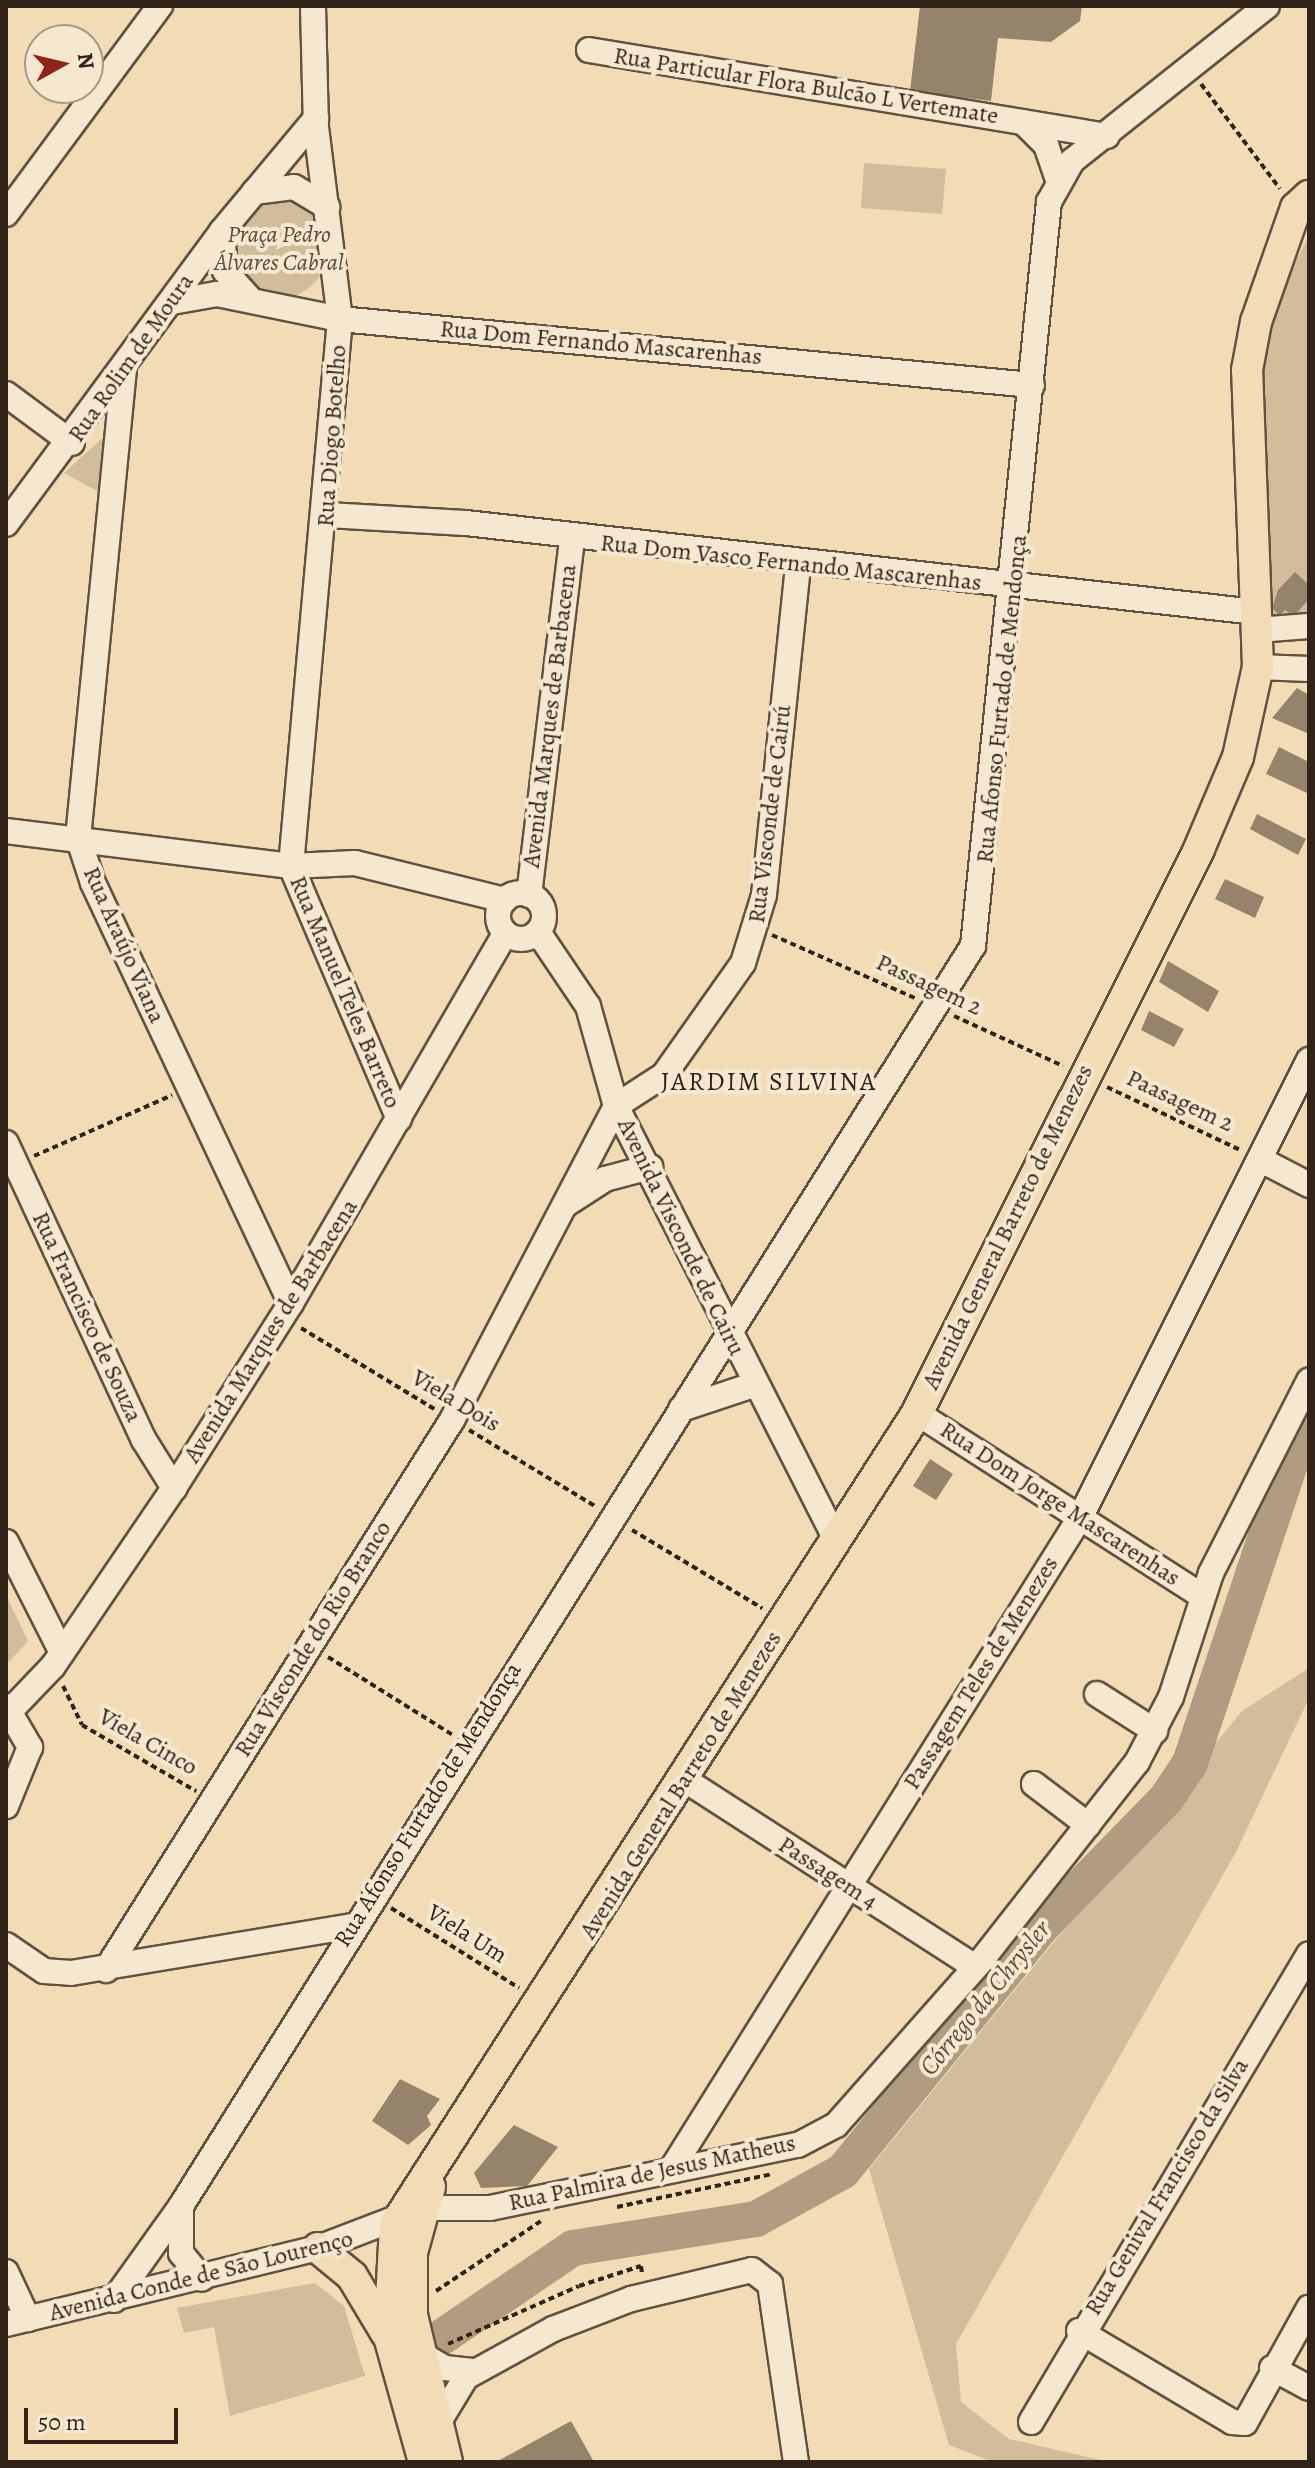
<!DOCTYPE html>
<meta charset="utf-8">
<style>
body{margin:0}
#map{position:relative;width:1315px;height:2468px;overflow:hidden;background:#f1dcb6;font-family:Alegreya,serif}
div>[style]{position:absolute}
.green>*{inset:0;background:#d1bd9b}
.round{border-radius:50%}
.river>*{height:36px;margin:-18px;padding:0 18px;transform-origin:18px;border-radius:18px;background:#b09d81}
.building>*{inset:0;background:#95836b}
.path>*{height:4px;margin-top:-2px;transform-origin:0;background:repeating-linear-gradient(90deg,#322319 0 6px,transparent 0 10px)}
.roads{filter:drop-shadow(2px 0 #625140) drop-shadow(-2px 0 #625140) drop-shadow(0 2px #625140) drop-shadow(0 -2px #625140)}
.minor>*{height:24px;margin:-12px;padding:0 12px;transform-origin:12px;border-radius:12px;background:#f6e8d0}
.minor>.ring{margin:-12px;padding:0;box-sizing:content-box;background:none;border:24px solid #f6e8d0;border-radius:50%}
.major>*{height:30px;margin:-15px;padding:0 15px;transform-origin:15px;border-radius:15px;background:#f1dcb6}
span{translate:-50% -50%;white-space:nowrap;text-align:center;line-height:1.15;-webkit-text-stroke:8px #f6e8d0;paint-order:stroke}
.street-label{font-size:24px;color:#322319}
.park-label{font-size:24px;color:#5a4a3a;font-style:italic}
.neighbourhood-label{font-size:26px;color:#322319;letter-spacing:2px}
.water-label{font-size:26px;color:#5e4e3d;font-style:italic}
.frame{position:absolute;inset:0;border:8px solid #322319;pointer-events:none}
.north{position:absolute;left:24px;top:24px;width:80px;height:80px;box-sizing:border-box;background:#f6e8d0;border:2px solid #a89987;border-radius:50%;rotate:82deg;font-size:22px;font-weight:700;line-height:32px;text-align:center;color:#322319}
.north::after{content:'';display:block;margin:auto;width:28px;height:36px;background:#8f2418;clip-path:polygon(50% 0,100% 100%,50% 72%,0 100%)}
.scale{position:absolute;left:24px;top:2408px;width:154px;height:36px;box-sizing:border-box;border:4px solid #322319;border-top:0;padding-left:10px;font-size:24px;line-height:28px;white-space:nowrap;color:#322319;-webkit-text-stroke:6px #f6e8d0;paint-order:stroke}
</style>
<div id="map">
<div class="green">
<div style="clip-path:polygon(864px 163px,946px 169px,942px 214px,861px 208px)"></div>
<div class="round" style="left:230px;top:200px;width:98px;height:98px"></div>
<div style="clip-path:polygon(1309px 236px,1309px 622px,1265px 622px,1257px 398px,1276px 299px)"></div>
<div style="clip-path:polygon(109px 432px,101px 493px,64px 473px)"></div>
<div style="clip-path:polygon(6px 1595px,28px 1641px,6px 1665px)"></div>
<div style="clip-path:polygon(1309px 1668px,1309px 1698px,1236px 1852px,956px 2344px,961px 2402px,1009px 2439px,1109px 2462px,993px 2462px,949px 2445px,869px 2169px,1242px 1711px)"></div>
<div style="clip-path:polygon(315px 2283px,344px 2306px,365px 2376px,230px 2416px,214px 2327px,184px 2333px,177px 2308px)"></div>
</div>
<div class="river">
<div style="left:442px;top:2337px;width:158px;rotate:-34.2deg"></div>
<div style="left:573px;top:2248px;width:185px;rotate:-9deg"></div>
<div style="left:756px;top:2219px;width:99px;rotate:-28.9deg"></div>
<div style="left:843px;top:2171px;width:317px;rotate:-50.9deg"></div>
<div style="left:1043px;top:1925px;width:176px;rotate:-45.7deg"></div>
<div style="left:1166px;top:1799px;width:43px;rotate:-56.3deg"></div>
<div style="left:1190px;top:1763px;width:317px;rotate:-71.5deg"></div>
<div style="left:1291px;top:1462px;width:37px;rotate:-61deg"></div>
</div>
<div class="building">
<div style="clip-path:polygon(920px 6px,1082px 6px,1080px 21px,1051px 42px,998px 38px,991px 101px,910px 91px)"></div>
<div style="clip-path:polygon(1295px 572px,1309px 585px,1309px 599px,1294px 616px,1285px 610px,1280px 616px,1272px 608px,1278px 590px)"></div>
<div style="clip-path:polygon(1297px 688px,1309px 695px,1309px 734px,1272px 718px)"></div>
<div style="clip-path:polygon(1279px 747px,1309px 762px,1309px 794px,1266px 774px)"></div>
<div style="clip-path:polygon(1257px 814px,1306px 839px,1298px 855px,1250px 829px)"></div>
<div style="clip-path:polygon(1225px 879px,1264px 897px,1255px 918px,1215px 899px)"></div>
<div style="clip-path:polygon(1168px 961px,1219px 991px,1208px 1012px,1159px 982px)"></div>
<div style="clip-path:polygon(1149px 1011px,1184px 1029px,1174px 1047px,1141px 1030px)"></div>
<div style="clip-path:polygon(930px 1459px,953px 1474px,936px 1500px,913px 1486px)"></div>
<div style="clip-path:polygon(400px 2079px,440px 2099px,427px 2116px,431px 2125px,408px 2145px,372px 2121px)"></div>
<div style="clip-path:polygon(514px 2125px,558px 2147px,527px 2186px,481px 2188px,474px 2173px)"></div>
<div style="clip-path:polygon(571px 2421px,594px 2462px,496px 2462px)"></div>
</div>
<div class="path">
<div style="left:1201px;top:84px;width:131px;rotate:53deg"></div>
<div style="left:772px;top:935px;width:158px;rotate:23.8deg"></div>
<div style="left:954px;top:1016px;width:120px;rotate:24.6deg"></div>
<div style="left:1107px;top:1087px;width:147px;rotate:25.3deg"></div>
<div style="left:34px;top:1156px;width:151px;rotate:-23.8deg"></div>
<div style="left:301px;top:1328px;width:156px;rotate:31.3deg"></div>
<div style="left:469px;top:1430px;width:147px;rotate:31.1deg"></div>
<div style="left:632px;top:1530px;width:152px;rotate:31deg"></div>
<div style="left:328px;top:1657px;width:147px;rotate:32deg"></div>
<div style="left:63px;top:1686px;width:43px;rotate:64deg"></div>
<div style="left:82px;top:1725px;width:132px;rotate:30.1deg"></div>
<div style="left:391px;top:1908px;width:151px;rotate:32deg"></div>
<div style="left:617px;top:2207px;width:158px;rotate:-12deg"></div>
<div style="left:436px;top:2291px;width:126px;rotate:-33.7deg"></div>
<div style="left:448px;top:2344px;width:143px;rotate:-23.9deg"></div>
<div style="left:579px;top:2286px;width:65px;rotate:-17.9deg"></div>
<div style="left:641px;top:2266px;width:7px;rotate:82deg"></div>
</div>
<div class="roads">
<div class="minor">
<div style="left:313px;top:6px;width:121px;rotate:88.6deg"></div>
<div style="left:316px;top:127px;width:193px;rotate:82.9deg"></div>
<div style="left:340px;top:319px;width:549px;rotate:95.12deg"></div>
<div style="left:291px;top:866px;width:275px;rotate:66.9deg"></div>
<div style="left:589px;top:50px;width:525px;rotate:9.43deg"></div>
<div style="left:1023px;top:122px;width:33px;rotate:45deg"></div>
<div style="left:1046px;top:145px;width:36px;rotate:71deg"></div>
<div style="left:254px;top:192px;width:40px;rotate:-7.1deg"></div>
<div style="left:294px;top:187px;width:39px;rotate:31deg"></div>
<div style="left:6px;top:214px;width:259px;rotate:-53.5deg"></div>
<div style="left:222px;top:231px;width:40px;rotate:85.7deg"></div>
<div style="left:225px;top:271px;width:38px;rotate:48deg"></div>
<div style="left:172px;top:302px;width:46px;rotate:-10.1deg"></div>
<div style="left:217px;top:294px;width:126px;rotate:11.5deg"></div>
<div style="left:340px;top:319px;width:695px;rotate:5.45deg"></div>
<div style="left:124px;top:369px;width:470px;rotate:95.6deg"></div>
<div style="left:78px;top:837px;width:48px;rotate:71.9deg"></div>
<div style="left:93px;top:883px;width:464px;rotate:64.8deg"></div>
<div style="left:6px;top:394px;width:82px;rotate:36.6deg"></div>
<div style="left:327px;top:515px;width:139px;rotate:3.3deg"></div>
<div style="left:466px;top:523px;width:795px;rotate:6.43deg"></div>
<div style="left:6px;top:524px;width:364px;rotate:-53.6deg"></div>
<div style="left:222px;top:231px;width:147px;rotate:-50.2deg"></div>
<div style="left:1257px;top:630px;width:52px;rotate:-4.4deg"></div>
<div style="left:1258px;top:667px;width:51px;rotate:2.2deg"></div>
<div style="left:6px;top:831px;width:287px;rotate:7deg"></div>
<div style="left:291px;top:866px;width:64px;rotate:-2.7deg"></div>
<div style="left:355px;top:863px;width:154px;rotate:13.9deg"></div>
<div class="ring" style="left:498px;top:893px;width:22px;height:22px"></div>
<div style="left:529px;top:895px;width:360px;rotate:-83.1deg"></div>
<div style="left:538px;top:932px;width:89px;rotate:56deg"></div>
<div style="left:588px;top:1006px;width:104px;rotate:74.4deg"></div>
<div style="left:616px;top:1106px;width:487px;rotate:63.1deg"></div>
<div style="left:6px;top:1143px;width:327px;rotate:65.1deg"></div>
<div style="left:144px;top:1440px;width:57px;rotate:58deg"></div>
<div style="left:1261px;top:1160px;width:54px;rotate:27.5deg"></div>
<div style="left:565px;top:1205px;width:48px;rotate:-33deg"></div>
<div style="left:605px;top:1179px;width:47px;rotate:-14.9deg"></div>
<div style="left:681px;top:1409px;width:76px;rotate:-18.4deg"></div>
<div style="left:917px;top:1413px;width:339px;rotate:32.7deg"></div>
<div style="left:6px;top:1542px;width:124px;rotate:63.2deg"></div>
<div style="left:1097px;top:1694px;width:69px;rotate:32.5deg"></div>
<div style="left:6px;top:1706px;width:48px;rotate:59.7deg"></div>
<div style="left:30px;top:1747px;width:64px;rotate:112.1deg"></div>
<div style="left:11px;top:1710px;width:61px;rotate:-46.3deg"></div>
<div style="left:53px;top:1666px;width:215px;rotate:-55.8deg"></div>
<div style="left:174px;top:1488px;width:219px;rotate:-57.7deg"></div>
<div style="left:291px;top:1303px;width:427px;rotate:-59.9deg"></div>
<div style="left:682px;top:1778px;width:349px;rotate:32.8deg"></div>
<div style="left:1034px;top:1784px;width:68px;rotate:37.2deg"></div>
<div style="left:6px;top:1945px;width:46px;rotate:34.4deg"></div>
<div style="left:44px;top:1971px;width:27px;rotate:4deg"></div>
<div style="left:71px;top:1973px;width:286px;rotate:-9.5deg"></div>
<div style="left:106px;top:1970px;width:650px;rotate:-57.83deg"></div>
<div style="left:452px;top:1420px;width:354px;rotate:-62.4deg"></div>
<div style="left:616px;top:1106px;width:57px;rotate:-32.9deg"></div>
<div style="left:664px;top:1075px;width:137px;rotate:-54.8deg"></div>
<div style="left:743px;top:963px;width:71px;rotate:-72.8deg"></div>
<div style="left:764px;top:895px;width:333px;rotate:-84.1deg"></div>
<div style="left:671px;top:2170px;width:772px;rotate:-57.92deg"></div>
<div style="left:1081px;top:1516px;width:510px;rotate:-63.43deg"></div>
<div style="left:181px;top:2206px;width:47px;rotate:90deg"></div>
<div style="left:181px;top:2253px;width:33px;rotate:51deg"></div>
<div style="left:6px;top:2272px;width:52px;rotate:64.9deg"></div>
<div style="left:114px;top:2300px;width:115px;rotate:-54.5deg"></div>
<div style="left:181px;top:2206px;width:1488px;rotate:-57.85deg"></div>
<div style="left:973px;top:946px;width:748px;rotate:-84.17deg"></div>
<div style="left:1049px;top:202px;width:47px;rotate:-60.7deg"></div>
<div style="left:1072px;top:161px;width:249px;rotate:-38.5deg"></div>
<div style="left:6px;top:2324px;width:321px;rotate:-13.7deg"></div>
<div style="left:318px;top:2248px;width:112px;rotate:-20.9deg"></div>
<div style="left:423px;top:2208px;width:67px"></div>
<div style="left:490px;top:2208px;width:314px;rotate:-11.6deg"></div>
<div style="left:798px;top:2145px;width:43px;rotate:-27.8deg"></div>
<div style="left:836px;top:2125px;width:219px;rotate:-48.5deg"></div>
<div style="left:981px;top:1961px;width:253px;rotate:-51.9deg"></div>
<div style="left:1137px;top:1762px;width:73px;rotate:-62.4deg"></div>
<div style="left:1171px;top:1697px;width:130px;rotate:-72.1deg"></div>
<div style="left:1211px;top:1573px;width:216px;rotate:-63deg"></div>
<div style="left:1079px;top:2331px;width:178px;rotate:30.7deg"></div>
<div style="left:1232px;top:2422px;width:13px;rotate:4deg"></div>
<div style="left:1245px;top:2423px;width:132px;rotate:-60.9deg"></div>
<div style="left:417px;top:2352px;width:32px;rotate:30deg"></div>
<div style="left:445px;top:2368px;width:30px;rotate:6deg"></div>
<div style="left:1272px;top:2368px;width:42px;rotate:28.4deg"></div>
<div style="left:1031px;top:2422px;width:544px;rotate:-59.29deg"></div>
<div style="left:435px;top:2428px;width:60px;rotate:-58.7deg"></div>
<div style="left:466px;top:2377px;width:99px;rotate:-28.9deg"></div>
<div style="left:553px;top:2329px;width:84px;rotate:-21deg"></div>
<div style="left:631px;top:2299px;width:124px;rotate:-13.5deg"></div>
<div style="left:752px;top:2270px;width:23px;rotate:38deg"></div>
<div style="left:770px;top:2284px;width:180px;rotate:81.7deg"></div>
</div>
<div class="major">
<div style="left:430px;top:2187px;width:68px;rotate:105.3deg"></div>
<div style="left:412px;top:2253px;width:62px;rotate:90deg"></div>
<div style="left:412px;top:2315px;width:151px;rotate:76.6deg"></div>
<div style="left:318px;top:2248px;width:44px;rotate:39.5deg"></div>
<div style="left:352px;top:2276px;width:66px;rotate:59.2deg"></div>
<div style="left:424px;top:2462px;width:130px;rotate:-105.6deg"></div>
<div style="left:389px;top:2337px;width:112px;rotate:-86.9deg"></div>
<div style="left:395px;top:2225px;width:965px;rotate:-57.26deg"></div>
<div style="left:917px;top:1413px;width:631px;rotate:-63.43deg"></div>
<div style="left:1199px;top:849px;width:100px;rotate:-67deg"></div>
<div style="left:1238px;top:757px;width:92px;rotate:-77.5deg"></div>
<div style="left:1258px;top:667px;width:297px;rotate:-92.1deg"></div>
<div style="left:1247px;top:370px;width:49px;rotate:-79.4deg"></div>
<div style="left:1256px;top:322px;width:121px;rotate:-70.7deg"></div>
<div style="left:1296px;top:208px;width:18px;rotate:-43deg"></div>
</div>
</div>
<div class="street-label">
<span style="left:806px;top:86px;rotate:9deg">Rua Particular Flora Bulcão L Vertemate</span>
<span style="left:601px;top:343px;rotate:5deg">Rua Dom Fernando Mascarenhas</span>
<span style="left:131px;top:358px;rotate:-55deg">Rua Rolim de Moura</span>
<span style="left:332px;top:436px;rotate:-86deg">Rua Diogo Botelho</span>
<span style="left:791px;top:563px;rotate:6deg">Rua Dom Vasco Fernando Mascarenhas</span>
<span style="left:1002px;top:699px;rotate:-84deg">Rua Afonso Furtado de Mendonça</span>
<span style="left:550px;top:716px;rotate:-83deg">Avenida Marques de Barbacena</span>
<span style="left:770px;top:814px;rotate:-83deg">Rua Visconde de Cairú</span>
<span style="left:124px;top:945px;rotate:66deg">Rua Araújo Viana</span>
<span style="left:929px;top:985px;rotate:25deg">Passagem 2</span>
<span style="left:345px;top:992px;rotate:67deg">Rua Manuel Teles Barreto</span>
<span style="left:1180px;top:1101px;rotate:25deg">Paasagem 2</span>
<span style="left:1008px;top:1227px;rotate:-64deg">Avenida General Barreto de Menezes</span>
<span style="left:681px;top:1237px;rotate:64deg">Avenida Visconde de Cairu</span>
<span style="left:87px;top:1317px;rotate:65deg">Rua Francisco de Souza</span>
<span style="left:271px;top:1331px;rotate:-58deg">Avenida Marques de Barbacena</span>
<span style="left:456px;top:1401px;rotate:31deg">Viela Dois</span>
<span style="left:1060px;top:1504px;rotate:33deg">Rua Dom Jorge Mascarenhas</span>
<span style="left:313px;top:1639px;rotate:-58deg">Rua Visconde do Rio Branco</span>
<span style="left:981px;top:1673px;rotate:-58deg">Passagem Teles de Menezes</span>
<span style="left:148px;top:1742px;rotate:30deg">Viela Cinco</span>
<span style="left:681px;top:1785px;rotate:-58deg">Avenida General Barreto de Menezes</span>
<span style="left:428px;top:1805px;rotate:-58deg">Rua Afonso Furtado de Mendonça</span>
<span style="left:828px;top:1873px;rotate:33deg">Passagem 4</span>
<span style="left:467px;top:1934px;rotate:32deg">Viela Um</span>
<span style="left:652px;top:2173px;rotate:-12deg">Rua Palmira de Jesus Matheus</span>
<span style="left:1167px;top:2187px;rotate:-59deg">Rua Genival Francisco da Silva</span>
<span style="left:201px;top:2276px;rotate:-14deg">Avenida Conde de São Lourenço</span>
</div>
<div class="park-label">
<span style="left:279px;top:249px">Praça Pedro<br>Álvares Cabral</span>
</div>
<div class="neighbourhood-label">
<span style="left:769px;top:1082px">JARDIM SILVINA</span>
</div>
<div class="water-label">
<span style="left:985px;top:1998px;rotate:-51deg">Córrego da Chrysler</span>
</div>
<div class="frame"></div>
<div class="north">N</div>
<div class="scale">50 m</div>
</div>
